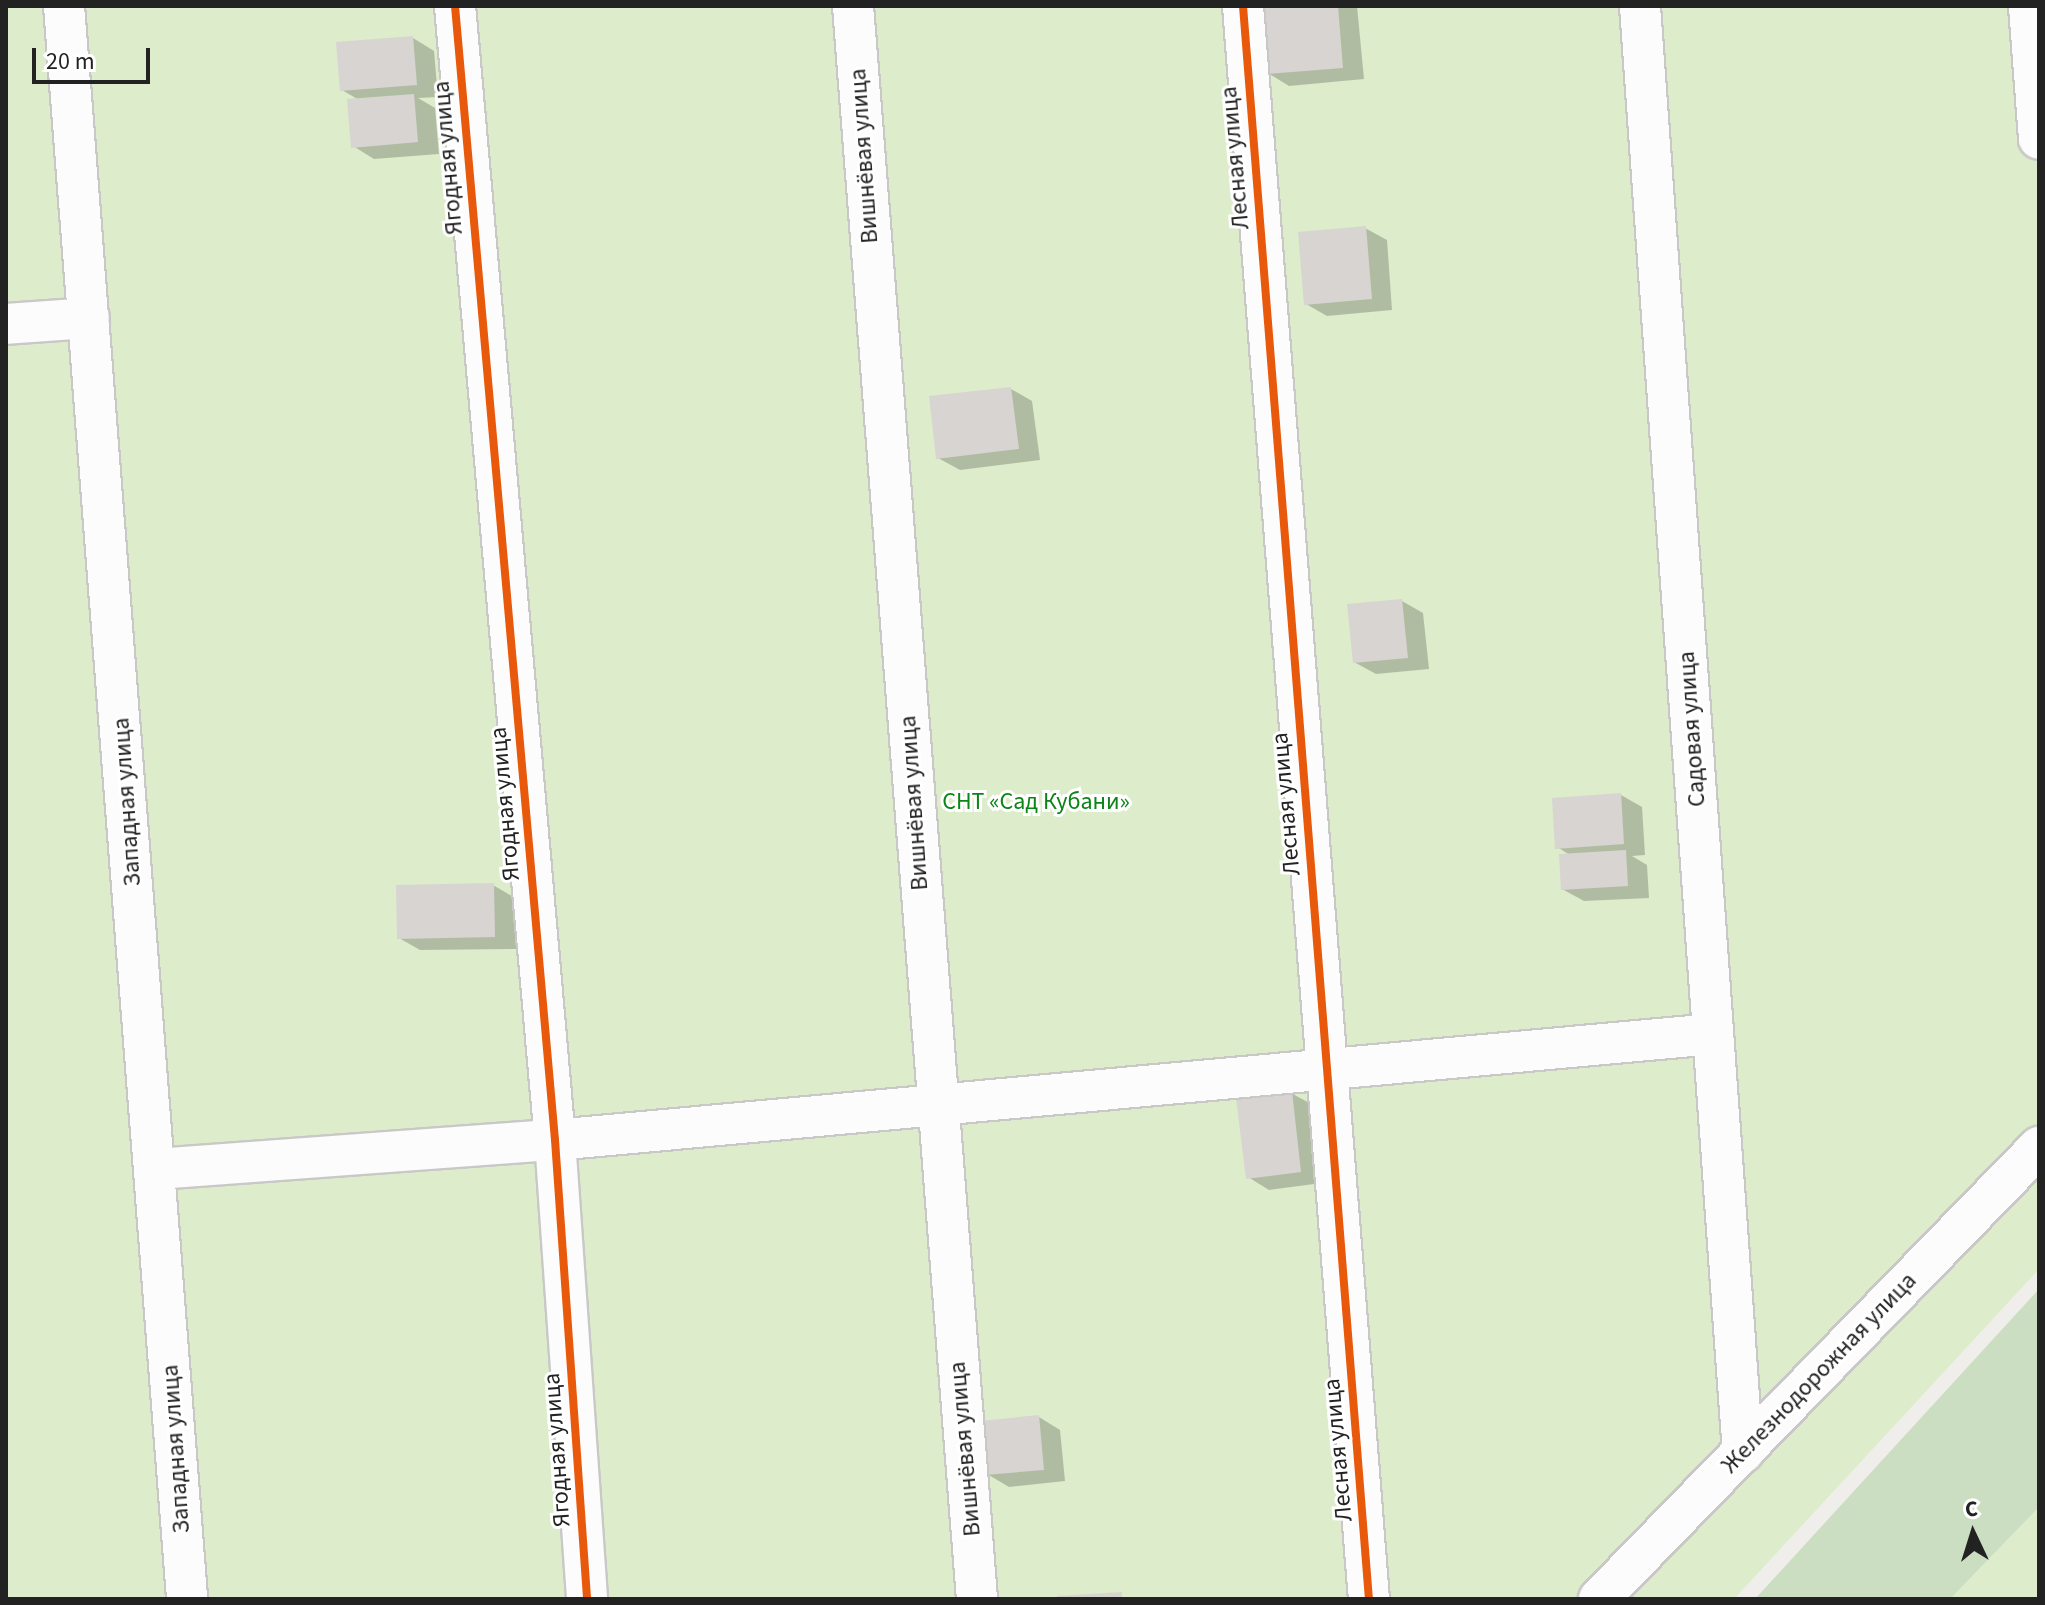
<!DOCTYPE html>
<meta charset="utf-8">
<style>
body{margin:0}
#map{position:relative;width:2045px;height:1605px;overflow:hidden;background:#f0eeeb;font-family:"Source Sans 3",sans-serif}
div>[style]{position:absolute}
.grass>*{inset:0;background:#ddeccb}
.forest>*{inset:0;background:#cbdec1}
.shadow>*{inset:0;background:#0003}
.building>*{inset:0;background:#d7d4d2}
.roads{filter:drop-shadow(2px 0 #c9c8c7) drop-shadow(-2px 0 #c9c8c7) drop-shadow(0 2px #c9c8c7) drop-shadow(0 -2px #c9c8c7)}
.street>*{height:40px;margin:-20px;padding:0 20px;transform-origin:20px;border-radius:20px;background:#fdfcfc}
.cycleway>*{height:8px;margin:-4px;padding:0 4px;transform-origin:4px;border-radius:4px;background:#e8590c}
span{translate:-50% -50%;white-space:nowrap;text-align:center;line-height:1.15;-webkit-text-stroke:6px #fff;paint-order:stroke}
.street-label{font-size:24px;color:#222}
.park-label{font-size:24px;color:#0c8416}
.frame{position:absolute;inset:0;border:8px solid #222;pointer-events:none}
.north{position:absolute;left:1933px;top:1493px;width:80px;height:80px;-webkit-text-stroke:6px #fff;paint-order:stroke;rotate:356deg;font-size:22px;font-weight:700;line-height:32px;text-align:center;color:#222}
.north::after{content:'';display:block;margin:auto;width:28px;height:36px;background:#222;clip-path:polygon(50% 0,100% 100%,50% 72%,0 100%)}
.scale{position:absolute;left:32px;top:48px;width:118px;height:36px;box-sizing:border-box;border:4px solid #222;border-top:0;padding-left:10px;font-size:24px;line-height:28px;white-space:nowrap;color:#222;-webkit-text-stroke:6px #fff;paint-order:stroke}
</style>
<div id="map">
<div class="grass">
<div style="clip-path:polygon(6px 6px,2039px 6px,2039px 1269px,1734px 1599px,6px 1599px)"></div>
<div style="clip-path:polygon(2039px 1507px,2039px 1599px,1950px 1599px)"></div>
</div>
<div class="forest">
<div style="clip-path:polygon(2039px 1289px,2039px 1507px,1950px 1599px,1755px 1599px)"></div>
</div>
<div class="shadow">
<div style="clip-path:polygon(1262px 6px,1357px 6px,1364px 79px,1289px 86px,1268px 73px)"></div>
<div style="clip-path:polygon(413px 38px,434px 51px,438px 97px,418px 98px,435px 108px,439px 154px,374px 159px,353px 146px,359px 100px,342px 90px)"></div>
<div style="clip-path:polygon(1365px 228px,1387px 240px,1392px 310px,1327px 316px,1306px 304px)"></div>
<div style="clip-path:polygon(1011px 389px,1032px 401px,1040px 460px,960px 470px,938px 458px)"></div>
<div style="clip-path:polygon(1402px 601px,1423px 613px,1429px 669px,1376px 674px,1354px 662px)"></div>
<div style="clip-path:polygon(1621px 795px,1642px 807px,1645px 855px,1632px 856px,1647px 865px,1649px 898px,1584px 901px,1562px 889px,1570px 855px,1557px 847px)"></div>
<div style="clip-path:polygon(493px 885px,515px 898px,516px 949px,420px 950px,399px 938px)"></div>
<div style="clip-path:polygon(1291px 1093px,1313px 1105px,1322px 1183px,1269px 1190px,1248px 1177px)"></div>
<div style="clip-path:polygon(1039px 1417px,1060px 1430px,1065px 1481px,1009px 1487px,987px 1474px)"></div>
</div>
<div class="building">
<div style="clip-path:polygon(1260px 6px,1338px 6px,1343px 68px,1266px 74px)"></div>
<div style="clip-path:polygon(413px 36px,417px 85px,340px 91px,336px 42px)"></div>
<div style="clip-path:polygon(414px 94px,418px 142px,351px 148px,347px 99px)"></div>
<div style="clip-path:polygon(1366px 226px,1372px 299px,1304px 305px,1298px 232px)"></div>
<div style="clip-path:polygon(1011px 387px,1019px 449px,936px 459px,929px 396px)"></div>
<div style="clip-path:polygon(1402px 599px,1408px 658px,1353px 663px,1347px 604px)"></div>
<div style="clip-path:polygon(1621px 793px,1624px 844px,1555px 849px,1552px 798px)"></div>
<div style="clip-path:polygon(1626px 850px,1628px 886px,1561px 890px,1559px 854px)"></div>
<div style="clip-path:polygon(494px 883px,495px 937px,397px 939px,396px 885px)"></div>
<div style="clip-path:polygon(1292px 1091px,1301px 1172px,1246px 1179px,1236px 1098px)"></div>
<div style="clip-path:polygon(1039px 1415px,1044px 1470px,985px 1475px,980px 1421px)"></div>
<div style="clip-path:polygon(1122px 1592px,1122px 1599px,1057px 1599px,1057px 1596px)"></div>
</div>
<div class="roads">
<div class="street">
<div style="left:64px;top:6px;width:1598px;rotate:85.58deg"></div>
<div style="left:455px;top:6px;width:1138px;rotate:84.96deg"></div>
<div style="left:555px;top:1140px;width:460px;rotate:86deg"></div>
<div style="left:853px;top:6px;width:1598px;rotate:85.55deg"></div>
<div style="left:1243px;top:6px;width:1598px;rotate:85.48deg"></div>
<div style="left:1640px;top:6px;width:1450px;rotate:85.93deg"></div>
<div style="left:2029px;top:6px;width:133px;rotate:85.7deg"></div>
<div style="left:6px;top:324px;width:83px;rotate:-4.1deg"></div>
<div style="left:156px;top:1169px;width:400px;rotate:-4.2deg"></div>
<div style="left:555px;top:1140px;width:1163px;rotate:-5.23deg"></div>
<div style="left:1599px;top:1599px;width:631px;rotate:-45.77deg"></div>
</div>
</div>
<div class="cycleway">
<div style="left:455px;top:6px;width:1138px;rotate:84.96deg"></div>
<div style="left:555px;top:1140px;width:460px;rotate:86deg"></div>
<div style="left:1243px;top:6px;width:1598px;rotate:85.48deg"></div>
</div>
<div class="street-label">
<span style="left:864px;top:156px;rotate:-94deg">Вишнёвая улица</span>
<span style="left:448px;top:158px;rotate:-95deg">Ягодная улица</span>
<span style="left:1235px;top:158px;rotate:-95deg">Лесная улица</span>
<span style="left:1692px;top:729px;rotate:-94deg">Садовая улица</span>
<span style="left:127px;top:802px;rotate:-94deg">Западная улица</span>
<span style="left:914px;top:803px;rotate:-94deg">Вишнёвая улица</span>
<span style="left:505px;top:804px;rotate:-95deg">Ягодная улица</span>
<span style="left:1286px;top:804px;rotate:-95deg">Лесная улица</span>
<span style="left:1819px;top:1373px;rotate:-46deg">Железнодорожная улица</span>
<span style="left:176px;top:1449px;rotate:-94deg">Западная улица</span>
<span style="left:965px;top:1449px;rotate:-95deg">Вишнёвая улица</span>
<span style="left:557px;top:1450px;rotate:-94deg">Ягодная улица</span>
<span style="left:1338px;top:1450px;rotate:-95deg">Лесная улица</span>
</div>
<div class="park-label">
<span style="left:1036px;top:802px">СНТ «Сад Кубани»</span>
</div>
<div class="frame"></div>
<div class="north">С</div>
<div class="scale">20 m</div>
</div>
